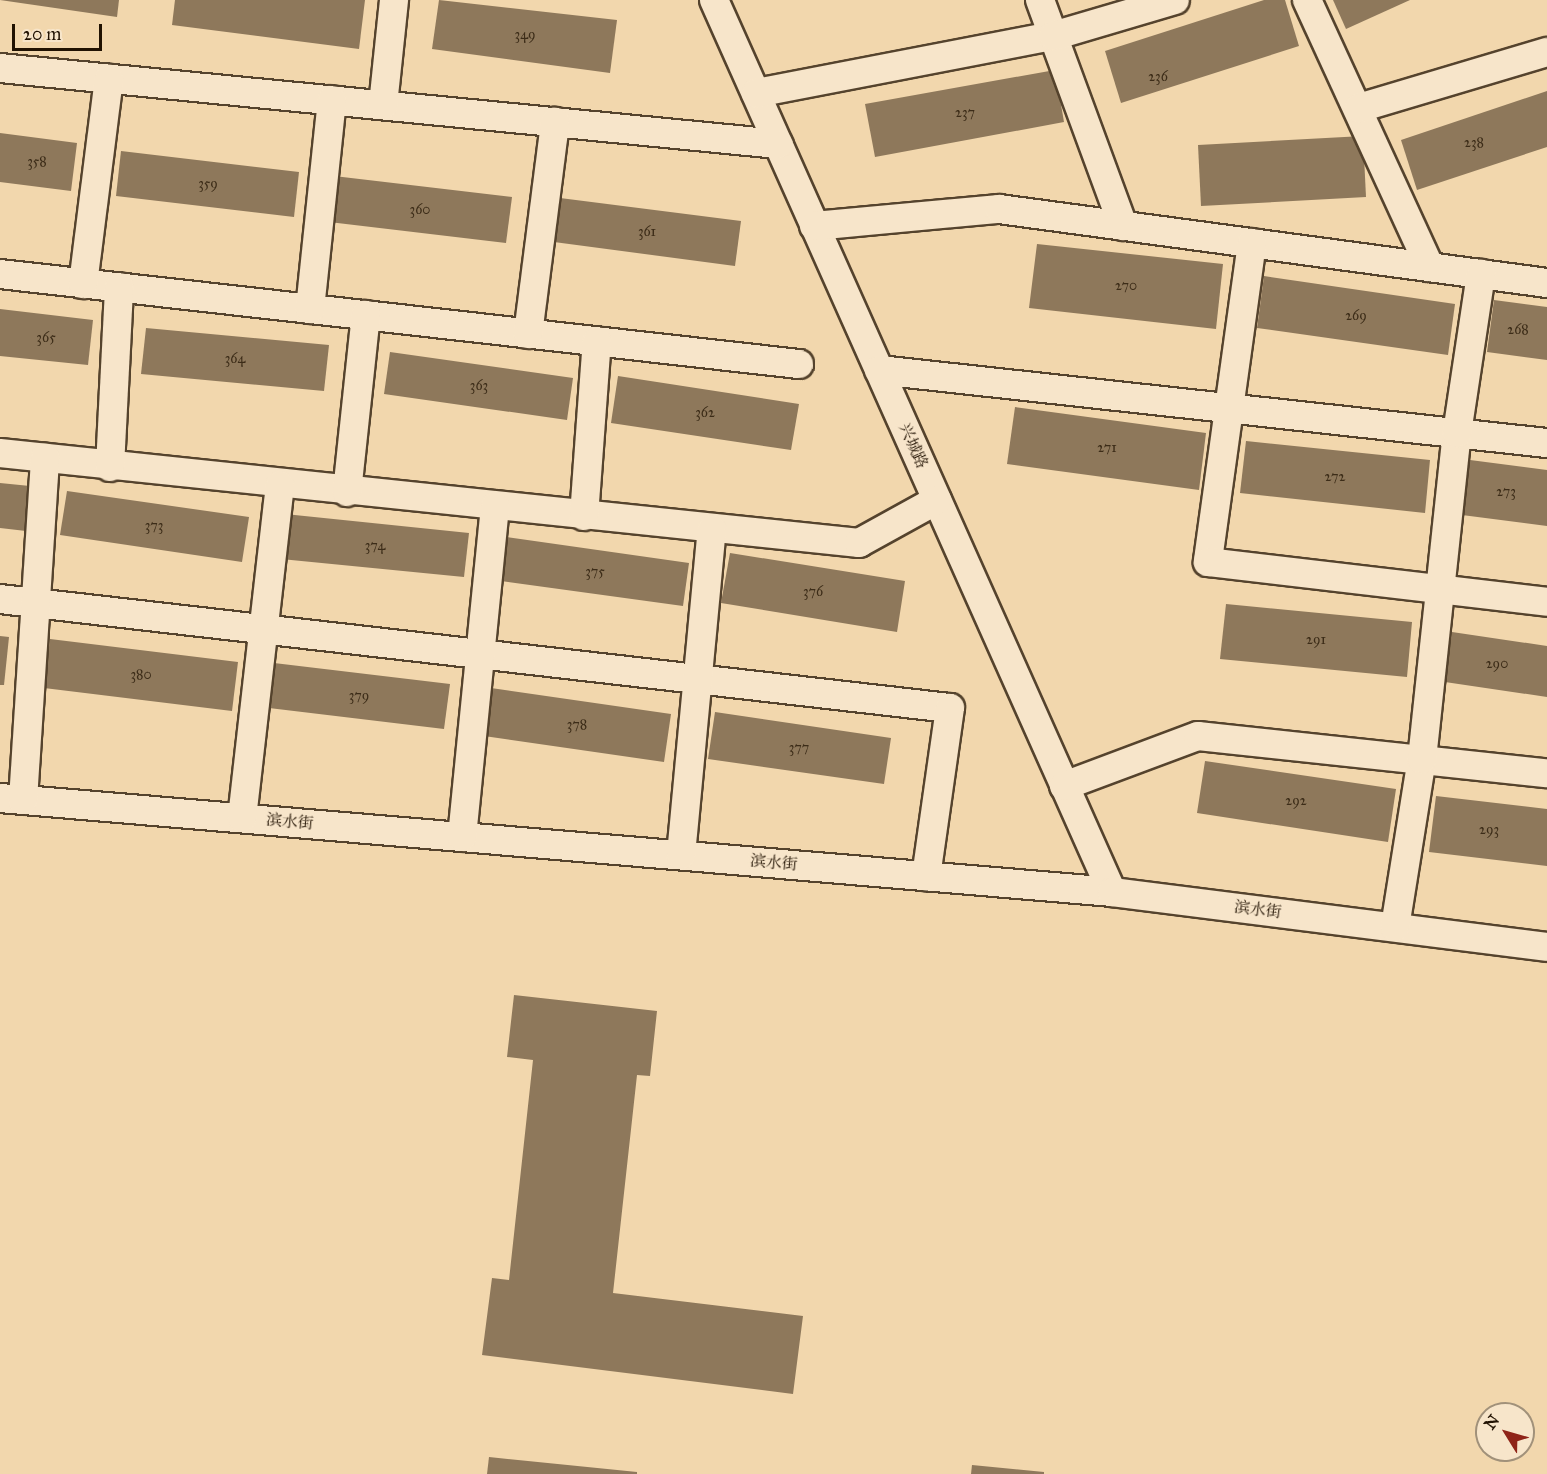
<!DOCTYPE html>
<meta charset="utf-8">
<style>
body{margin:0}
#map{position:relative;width:1547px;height:1474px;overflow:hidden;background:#f2d7ad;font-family:"IM FELL Great Primer","Noto Serif SC",serif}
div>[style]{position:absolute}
.building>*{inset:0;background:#8e785b}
.roads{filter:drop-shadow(2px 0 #55432d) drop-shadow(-2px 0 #55432d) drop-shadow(0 2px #55432d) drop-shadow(0 -2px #55432d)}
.minor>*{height:28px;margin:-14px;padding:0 14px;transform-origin:14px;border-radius:14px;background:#f7e5ca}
span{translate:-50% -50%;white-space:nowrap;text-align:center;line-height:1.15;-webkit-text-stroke:4.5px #f7e5ca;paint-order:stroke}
.number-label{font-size:14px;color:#3c2c18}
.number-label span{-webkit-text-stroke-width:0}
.street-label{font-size:16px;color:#211202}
.north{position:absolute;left:1475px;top:1402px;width:60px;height:60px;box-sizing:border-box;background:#f7e5ca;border:2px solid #a1917a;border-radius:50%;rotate:307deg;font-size:16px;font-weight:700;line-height:24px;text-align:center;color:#211202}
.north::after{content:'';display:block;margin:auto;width:21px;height:27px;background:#8f2418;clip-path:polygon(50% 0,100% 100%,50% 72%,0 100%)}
.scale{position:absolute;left:12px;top:24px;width:90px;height:27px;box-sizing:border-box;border:3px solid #211202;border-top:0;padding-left:8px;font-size:18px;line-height:21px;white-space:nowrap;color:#211202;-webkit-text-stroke:4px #f7e5ca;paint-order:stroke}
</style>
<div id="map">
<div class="building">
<div style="clip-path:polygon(0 0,119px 0,117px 17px)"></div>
<div style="clip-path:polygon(175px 0,365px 0,359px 49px,172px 25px)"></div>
<div style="clip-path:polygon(439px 0,617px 20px,610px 73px,432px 49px)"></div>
<div style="clip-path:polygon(1264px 0,1285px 0,1299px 46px,1121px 103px,1105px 51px)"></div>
<div style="clip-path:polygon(1333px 0,1410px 0,1346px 29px)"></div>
<div style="clip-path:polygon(1055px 70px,1064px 122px,875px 157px,865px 104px)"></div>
<div style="clip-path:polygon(1547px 91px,1547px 147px,1417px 190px,1401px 140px)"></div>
<div style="clip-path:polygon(0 133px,77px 143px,71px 191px,0 182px)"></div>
<div style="clip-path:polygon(1363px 136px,1366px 197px,1201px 206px,1198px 145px)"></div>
<div style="clip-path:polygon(121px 151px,299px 172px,294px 217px,116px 196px)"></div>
<div style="clip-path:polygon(334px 176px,512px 197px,506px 243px,329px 222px)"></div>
<div style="clip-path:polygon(560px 198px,741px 221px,735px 266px,554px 242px)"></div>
<div style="clip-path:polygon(1037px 244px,1223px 264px,1216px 329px,1029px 308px)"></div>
<div style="clip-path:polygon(1264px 276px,1455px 304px,1448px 355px,1257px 328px)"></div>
<div style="clip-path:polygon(1494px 300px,1547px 307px,1547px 360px,1487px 352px)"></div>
<div style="clip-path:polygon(0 309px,93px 320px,88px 365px,0 356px)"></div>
<div style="clip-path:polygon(146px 328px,329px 345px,324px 391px,141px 374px)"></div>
<div style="clip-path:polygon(390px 352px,573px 378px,567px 420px,384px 394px)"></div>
<div style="clip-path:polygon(618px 376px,799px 404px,791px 450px,611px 423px)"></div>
<div style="clip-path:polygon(1015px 407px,1206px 433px,1199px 490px,1007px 464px)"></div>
<div style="clip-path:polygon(1246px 441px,1430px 460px,1425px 513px,1240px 493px)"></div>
<div style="clip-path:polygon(1470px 460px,1547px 470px,1547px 526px,1462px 515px)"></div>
<div style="clip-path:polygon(0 483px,30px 486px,26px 531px,0 528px)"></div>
<div style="clip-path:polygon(67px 491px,249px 517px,242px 562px,60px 535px)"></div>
<div style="clip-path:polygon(285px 514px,469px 533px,464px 577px,281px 559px)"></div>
<div style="clip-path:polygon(507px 537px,689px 563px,683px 606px,501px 581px)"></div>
<div style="clip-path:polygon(730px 553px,905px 581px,897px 632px,721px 603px)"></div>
<div style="clip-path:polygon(1226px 604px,1412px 622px,1407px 677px,1220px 659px)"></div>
<div style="clip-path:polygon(1452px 632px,1547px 646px,1547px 697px,1445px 682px)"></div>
<div style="clip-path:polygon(0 636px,9px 637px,4px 685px,0 685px)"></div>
<div style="clip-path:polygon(50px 639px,238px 662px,232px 711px,44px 688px)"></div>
<div style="clip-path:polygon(274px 663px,450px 684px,444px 729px,269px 708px)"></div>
<div style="clip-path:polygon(491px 688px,671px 714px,664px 762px,484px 736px)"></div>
<div style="clip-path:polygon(715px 712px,891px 738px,884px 784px,708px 759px)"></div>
<div style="clip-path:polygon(1205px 761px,1396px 789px,1388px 842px,1197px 813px)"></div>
<div style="clip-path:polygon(1436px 796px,1547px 809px,1547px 866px,1429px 852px)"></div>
<div style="clip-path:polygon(514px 995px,657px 1011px,650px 1076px,637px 1075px,613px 1293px,803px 1316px,793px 1394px,482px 1355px,492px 1278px,509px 1280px,533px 1060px,507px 1057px)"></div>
<div style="clip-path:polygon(489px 1457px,637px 1472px,637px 1474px,487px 1474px)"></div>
<div style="clip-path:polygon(972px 1465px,1044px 1472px,1044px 1474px,971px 1474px)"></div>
</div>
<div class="roads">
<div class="minor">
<div style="left:714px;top:0;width:977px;rotate:65.95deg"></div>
<div style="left:1040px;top:0;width:241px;rotate:69.8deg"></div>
<div style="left:1307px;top:0;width:294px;rotate:65.3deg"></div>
<div style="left:0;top:68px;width:782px;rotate:5.58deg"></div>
<div style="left:756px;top:93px;width:302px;rotate:-10.9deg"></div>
<div style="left:1053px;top:36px;width:127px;rotate:-16.4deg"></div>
<div style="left:383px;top:105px;width:106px;rotate:-84deg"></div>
<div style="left:1359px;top:108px;width:196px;rotate:-16.6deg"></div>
<div style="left:814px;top:226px;width:186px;rotate:-5.3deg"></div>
<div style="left:999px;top:209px;width:553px;rotate:7.69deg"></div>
<div style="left:1252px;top:243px;width:322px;rotate:97.9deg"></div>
<div style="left:1208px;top:562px;width:341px;rotate:6.7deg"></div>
<div style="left:0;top:274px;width:804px;rotate:6.43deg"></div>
<div style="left:83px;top:284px;width:207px;rotate:-82.8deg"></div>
<div style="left:310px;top:309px;width:210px;rotate:-84deg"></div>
<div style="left:528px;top:334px;width:214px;rotate:-82.7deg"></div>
<div style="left:879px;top:370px;width:672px;rotate:6.24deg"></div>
<div style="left:0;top:453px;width:864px;rotate:5.98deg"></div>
<div style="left:859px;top:543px;width:89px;rotate:-28.9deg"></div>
<div style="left:110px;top:467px;width:180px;rotate:-87.1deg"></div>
<div style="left:347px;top:492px;width:178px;rotate:-83.9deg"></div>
<div style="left:584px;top:516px;width:175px;rotate:-85.8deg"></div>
<div style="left:0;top:599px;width:956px;rotate:6.55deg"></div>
<div style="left:950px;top:708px;width:170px;rotate:98.1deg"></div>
<div style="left:1064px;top:786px;width:143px;rotate:-20.5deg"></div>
<div style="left:1198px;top:736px;width:351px;rotate:6.1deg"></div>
<div style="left:0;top:798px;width:1116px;rotate:4.83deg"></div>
<div style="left:1112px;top:892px;width:438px;rotate:7.2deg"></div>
<div style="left:23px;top:800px;width:343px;rotate:-86.3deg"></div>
<div style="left:242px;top:818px;width:335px;rotate:-83.5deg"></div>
<div style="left:462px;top:837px;width:332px;rotate:-84.3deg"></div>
<div style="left:681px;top:855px;width:327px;rotate:-84.6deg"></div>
<div style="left:1395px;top:927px;width:170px;rotate:-80.9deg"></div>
<div style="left:1422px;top:759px;width:328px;rotate:-83.9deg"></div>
<div style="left:1457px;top:433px;width:161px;rotate:-81.4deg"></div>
</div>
</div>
<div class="number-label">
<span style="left:525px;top:35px">349</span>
<span style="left:1158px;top:77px">236</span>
<span style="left:965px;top:113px">237</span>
<span style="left:1474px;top:143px">238</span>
<span style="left:37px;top:162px">358</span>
<span style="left:208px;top:184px">359</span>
<span style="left:420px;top:210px">360</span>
<span style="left:647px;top:232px">361</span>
<span style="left:1126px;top:286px">270</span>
<span style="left:1356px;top:316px">269</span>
<span style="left:1518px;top:330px">268</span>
<span style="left:46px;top:338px">365</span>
<span style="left:235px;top:359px">364</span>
<span style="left:479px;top:386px">363</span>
<span style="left:705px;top:413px">362</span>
<span style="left:1107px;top:448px">271</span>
<span style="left:1335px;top:477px">272</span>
<span style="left:1506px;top:492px">273</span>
<span style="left:154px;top:526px">373</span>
<span style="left:375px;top:546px">374</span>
<span style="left:595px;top:572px">375</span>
<span style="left:813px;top:592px">376</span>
<span style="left:1316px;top:640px">291</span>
<span style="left:1497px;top:664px">290</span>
<span style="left:141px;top:675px">380</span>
<span style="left:359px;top:696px">379</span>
<span style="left:577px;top:725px">378</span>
<span style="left:799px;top:748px">377</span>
<span style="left:1296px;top:801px">292</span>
<span style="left:1489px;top:830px">293</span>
</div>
<div class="street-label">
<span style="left:913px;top:446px;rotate:66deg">兴城路</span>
<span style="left:290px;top:822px;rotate:5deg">滨水街</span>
<span style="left:774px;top:863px;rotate:5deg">滨水街</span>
<span style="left:1258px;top:910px;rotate:7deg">滨水街</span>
</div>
<div class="north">N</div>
<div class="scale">20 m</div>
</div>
